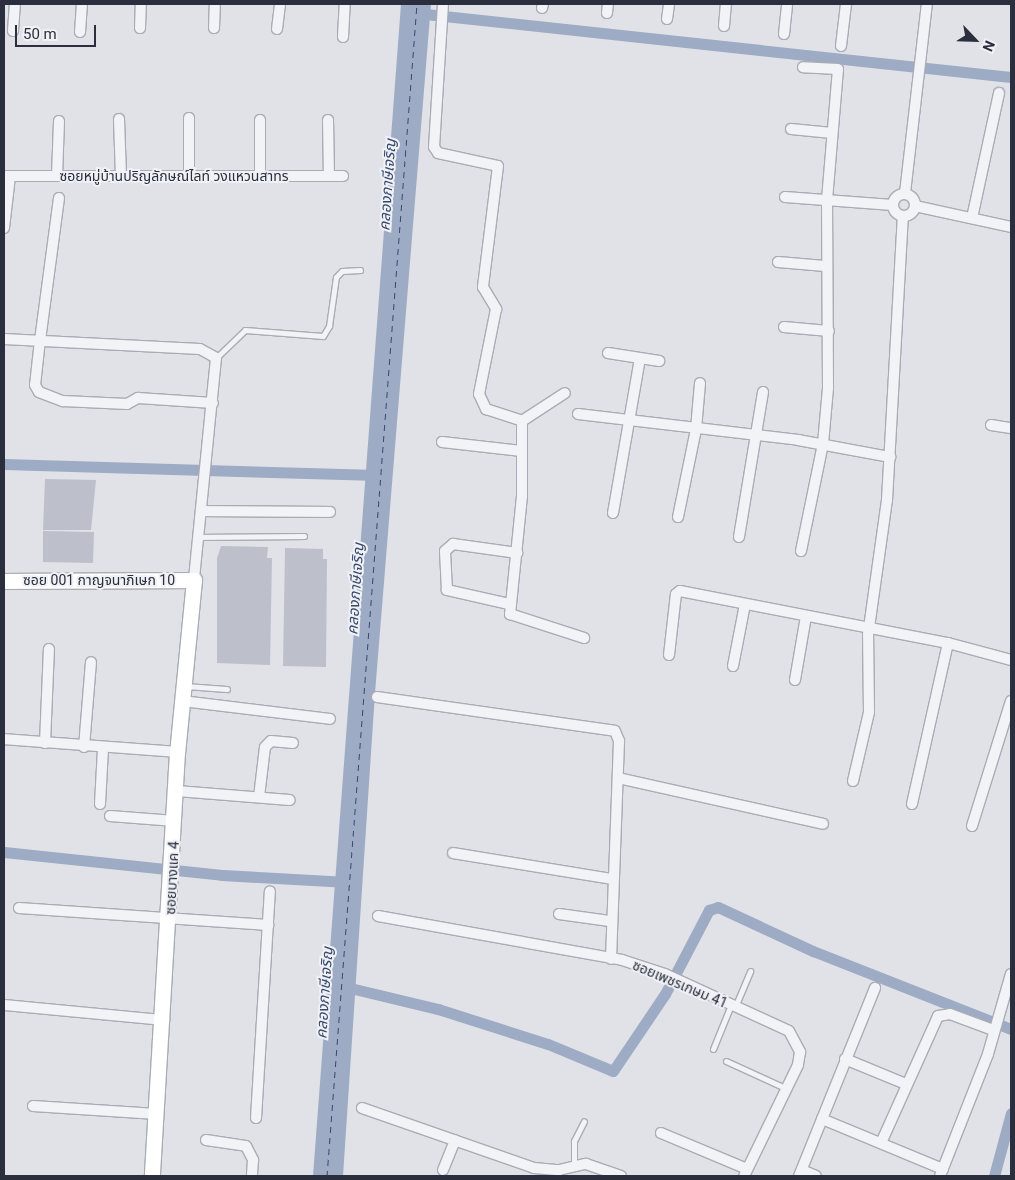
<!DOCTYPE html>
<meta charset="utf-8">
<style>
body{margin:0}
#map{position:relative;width:1015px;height:1180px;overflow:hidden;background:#e0e2e7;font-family:Roboto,"Noto Sans Thai",sans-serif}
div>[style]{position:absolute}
.water>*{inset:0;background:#9eabc4}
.canal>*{height:11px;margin:-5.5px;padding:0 5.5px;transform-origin:5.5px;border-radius:5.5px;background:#9eabc4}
.ferry>*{height:1px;margin-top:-0.5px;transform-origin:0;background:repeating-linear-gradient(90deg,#37486d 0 6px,transparent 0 11px)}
.building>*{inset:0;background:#bdc0ca}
.roads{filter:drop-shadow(1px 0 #a9acb4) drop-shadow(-1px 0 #a9acb4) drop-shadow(0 1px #a9acb4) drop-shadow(0 -1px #a9acb4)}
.lane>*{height:5px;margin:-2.5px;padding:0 2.5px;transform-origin:2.5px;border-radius:2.5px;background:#f2f3f6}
.street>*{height:10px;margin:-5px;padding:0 5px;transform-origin:5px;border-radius:5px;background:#f2f3f6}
.street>.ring{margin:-5px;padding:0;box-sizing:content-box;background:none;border:10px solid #f2f3f6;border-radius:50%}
.secondary>*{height:15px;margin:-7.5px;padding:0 7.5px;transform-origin:7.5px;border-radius:7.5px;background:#fff}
span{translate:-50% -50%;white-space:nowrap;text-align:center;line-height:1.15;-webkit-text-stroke:4px #eff1f5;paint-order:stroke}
.street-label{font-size:14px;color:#2a2e3d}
.water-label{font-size:15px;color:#37486d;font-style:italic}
.frame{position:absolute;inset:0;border:5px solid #2a2e3d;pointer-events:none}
.north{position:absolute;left:950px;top:15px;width:50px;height:50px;-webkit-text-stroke:4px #eff1f5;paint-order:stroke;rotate:114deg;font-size:14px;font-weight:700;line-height:20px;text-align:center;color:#2a2e3d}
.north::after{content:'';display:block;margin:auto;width:18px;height:22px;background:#2a2e3d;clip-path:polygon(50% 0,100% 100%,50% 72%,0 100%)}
.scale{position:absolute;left:15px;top:25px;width:81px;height:22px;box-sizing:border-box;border:2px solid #2a2e3d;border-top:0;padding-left:6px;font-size:15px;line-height:18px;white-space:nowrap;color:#2a2e3d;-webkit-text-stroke:4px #eff1f5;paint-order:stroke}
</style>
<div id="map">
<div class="water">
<div style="clip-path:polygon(401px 4px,431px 4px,375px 693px,343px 1176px,313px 1176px)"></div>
</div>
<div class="canal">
<div style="left:416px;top:13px;width:598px;rotate:6.14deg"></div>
<div style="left:4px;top:464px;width:374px;rotate:1.7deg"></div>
<div style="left:4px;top:852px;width:219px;rotate:6deg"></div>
<div style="left:222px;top:875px;width:126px;rotate:3.2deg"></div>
<div style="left:342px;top:986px;width:99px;rotate:13.5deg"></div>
<div style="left:438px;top:1009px;width:115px;rotate:17.7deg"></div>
<div style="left:548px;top:1044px;width:70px;rotate:22.6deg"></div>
<div style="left:613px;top:1071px;width:93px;rotate:-56deg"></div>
<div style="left:665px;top:994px;width:95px;rotate:-62.4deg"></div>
<div style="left:709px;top:910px;width:9px;rotate:-18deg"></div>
<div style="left:718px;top:907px;width:105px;rotate:24.9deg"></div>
<div style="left:813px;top:951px;width:213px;rotate:21.5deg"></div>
<div style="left:994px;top:1176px;width:65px;rotate:-74.9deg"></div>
</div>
<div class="ferry">
<div style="left:327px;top:1176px;width:1175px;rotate:-85.61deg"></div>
</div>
<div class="building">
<div style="clip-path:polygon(45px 479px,96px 480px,91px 530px,43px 530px)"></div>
<div style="clip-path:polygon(43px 531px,94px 532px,93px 563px,43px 562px)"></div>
<div style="clip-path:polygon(221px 546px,268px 547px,267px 558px,272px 558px,270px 665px,217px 663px,217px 558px)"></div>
<div style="clip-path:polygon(285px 548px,323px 549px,323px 559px,327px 559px,326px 667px,283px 666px)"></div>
</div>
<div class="roads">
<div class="lane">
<div style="left:216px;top:358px;width:40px;rotate:-44deg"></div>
<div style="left:245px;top:330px;width:78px;rotate:4.4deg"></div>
<div style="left:323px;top:336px;width:12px;rotate:-59deg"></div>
<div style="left:329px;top:326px;width:49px;rotate:-81.9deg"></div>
<div style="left:336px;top:277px;width:8px;rotate:-45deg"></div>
<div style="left:342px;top:271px;width:18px;rotate:-3deg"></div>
<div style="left:198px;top:537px;width:106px;rotate:-0.5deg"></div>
<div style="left:185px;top:686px;width:42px;rotate:4.1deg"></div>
<div style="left:735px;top:1007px;width:39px;rotate:-67deg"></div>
<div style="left:713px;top:1049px;width:48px;rotate:-67.8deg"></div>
<div style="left:726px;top:1061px;width:65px;rotate:24.6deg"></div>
<div style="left:574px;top:1165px;width:24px;rotate:-90deg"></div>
<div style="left:574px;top:1141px;width:22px;rotate:-63deg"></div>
</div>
<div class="street">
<div style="left:443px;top:4px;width:143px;rotate:93.6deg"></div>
<div style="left:434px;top:147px;width:7px;rotate:56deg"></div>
<div style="left:438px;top:153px;width:61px;rotate:12.2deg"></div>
<div style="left:498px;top:166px;width:122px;rotate:97.1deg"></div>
<div style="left:483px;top:287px;width:26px;rotate:59deg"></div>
<div style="left:496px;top:309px;width:87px;rotate:101.3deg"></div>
<div style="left:479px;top:394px;width:17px;rotate:65deg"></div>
<div style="left:486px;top:409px;width:38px;rotate:18deg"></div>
<div style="left:522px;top:421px;width:75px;rotate:90deg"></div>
<div style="left:522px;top:496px;width:119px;rotate:95.8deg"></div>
<div style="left:510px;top:614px;width:78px;rotate:18deg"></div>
<div style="left:542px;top:8px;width:4px;rotate:-76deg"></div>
<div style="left:607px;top:13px;width:9px;rotate:-84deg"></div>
<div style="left:667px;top:19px;width:15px;rotate:-82deg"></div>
<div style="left:724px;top:26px;width:22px;rotate:-85deg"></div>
<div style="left:140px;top:28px;width:24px;rotate:-88deg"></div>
<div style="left:214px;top:28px;width:24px;rotate:-88deg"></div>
<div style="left:277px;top:29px;width:25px;rotate:-83deg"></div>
<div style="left:13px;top:31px;width:27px;rotate:-86deg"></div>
<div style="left:80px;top:32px;width:28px;rotate:-86deg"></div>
<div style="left:784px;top:34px;width:30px;rotate:-84deg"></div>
<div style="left:343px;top:37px;width:33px;rotate:-87deg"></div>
<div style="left:841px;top:46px;width:42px;rotate:-83.2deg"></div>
<div style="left:119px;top:119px;width:57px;rotate:88deg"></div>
<div style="left:328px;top:120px;width:56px;rotate:89deg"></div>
<div style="left:791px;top:129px;width:41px;rotate:5.6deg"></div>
<div style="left:4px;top:176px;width:339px"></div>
<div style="left:57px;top:176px;width:55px;rotate:-87.9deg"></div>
<div style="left:189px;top:176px;width:58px;rotate:-90deg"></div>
<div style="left:260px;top:176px;width:56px;rotate:-90deg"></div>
<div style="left:905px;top:193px;width:190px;rotate:-83.4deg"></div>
<div class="ring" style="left:893px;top:194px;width:12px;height:12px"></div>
<div style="left:785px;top:197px;width:108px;rotate:4.2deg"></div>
<div style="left:59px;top:198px;width:143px;rotate:97.6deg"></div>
<div style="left:40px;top:340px;width:45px;rotate:96.3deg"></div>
<div style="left:35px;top:385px;width:8px;rotate:60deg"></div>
<div style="left:39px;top:392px;width:26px;rotate:21deg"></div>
<div style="left:63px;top:401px;width:64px;rotate:2.7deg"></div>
<div style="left:127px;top:404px;width:13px;rotate:-29deg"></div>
<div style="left:138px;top:398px;width:75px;rotate:3.8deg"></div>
<div style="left:915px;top:206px;width:98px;rotate:12.3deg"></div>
<div style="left:972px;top:218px;width:128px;rotate:-77.8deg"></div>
<div style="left:4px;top:228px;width:52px;rotate:-83.4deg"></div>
<div style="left:778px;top:262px;width:47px;rotate:4.9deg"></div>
<div style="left:784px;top:327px;width:45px;rotate:5.1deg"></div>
<div style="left:4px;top:339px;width:196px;rotate:2.9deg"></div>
<div style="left:200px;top:349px;width:18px;rotate:29deg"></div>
<div style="left:216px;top:358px;width:223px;rotate:95.7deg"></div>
<div style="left:608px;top:353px;width:52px;rotate:8.9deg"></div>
<div style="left:578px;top:414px;width:222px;rotate:6.7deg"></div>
<div style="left:798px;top:440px;width:94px;rotate:10.5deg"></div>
<div style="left:522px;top:421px;width:51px;rotate:-33.1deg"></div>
<div style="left:991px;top:425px;width:20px;rotate:9deg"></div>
<div style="left:442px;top:442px;width:80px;rotate:6.5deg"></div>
<div style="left:201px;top:511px;width:129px;rotate:0.4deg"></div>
<div style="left:613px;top:513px;width:157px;rotate:-80.1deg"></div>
<div style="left:678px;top:517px;width:90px;rotate:-78.4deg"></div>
<div style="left:696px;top:429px;width:46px;rotate:-85deg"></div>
<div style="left:739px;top:537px;width:147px;rotate:-80.6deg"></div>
<div style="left:801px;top:551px;width:109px;rotate:-78.4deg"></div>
<div style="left:823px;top:444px;width:56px;rotate:-84.9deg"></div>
<div style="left:828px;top:388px;width:188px;rotate:-90.3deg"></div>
<div style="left:827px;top:200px;width:131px;rotate:-85.2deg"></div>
<div style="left:838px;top:69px;width:35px;rotate:-177deg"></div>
<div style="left:509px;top:604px;width:64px;rotate:-167.3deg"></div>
<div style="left:447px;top:590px;width:39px;rotate:-93deg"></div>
<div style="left:445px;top:551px;width:11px;rotate:-41deg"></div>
<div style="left:453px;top:544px;width:65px;rotate:8deg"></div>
<div style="left:669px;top:655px;width:61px;rotate:-83.5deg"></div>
<div style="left:676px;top:594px;width:5px;rotate:-37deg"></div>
<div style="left:680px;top:591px;width:273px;rotate:11deg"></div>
<div style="left:948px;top:643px;width:65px;rotate:15.1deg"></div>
<div style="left:733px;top:666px;width:63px;rotate:-79deg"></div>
<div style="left:795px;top:680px;width:65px;rotate:-80.2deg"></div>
<div style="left:377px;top:697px;width:240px;rotate:8.1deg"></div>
<div style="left:615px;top:731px;width:11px;rotate:68deg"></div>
<div style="left:619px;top:741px;width:218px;rotate:92.1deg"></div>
<div style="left:182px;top:701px;width:149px;rotate:6.9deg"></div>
<div style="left:4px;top:739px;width:173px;rotate:4.3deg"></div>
<div style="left:45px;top:743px;width:94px;rotate:-87.6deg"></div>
<div style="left:84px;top:747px;width:85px;rotate:-85.3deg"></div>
<div style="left:618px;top:778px;width:210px;rotate:12.6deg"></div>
<div style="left:853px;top:781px;width:71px;rotate:-76.9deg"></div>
<div style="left:869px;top:712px;width:77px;rotate:-90.7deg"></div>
<div style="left:868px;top:635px;width:136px;rotate:-82deg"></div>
<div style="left:887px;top:500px;width:284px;rotate:-86.8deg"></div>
<div style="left:177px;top:791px;width:113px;rotate:4.6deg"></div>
<div style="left:259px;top:797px;width:50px;rotate:-83.2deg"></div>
<div style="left:265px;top:747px;width:8px;rotate:-45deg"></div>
<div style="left:271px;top:741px;width:22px;rotate:5deg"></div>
<div style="left:100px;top:804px;width:56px;rotate:-86.9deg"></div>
<div style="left:912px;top:804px;width:165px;rotate:-77.4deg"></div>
<div style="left:110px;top:816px;width:65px;rotate:4.4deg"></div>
<div style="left:972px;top:826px;width:131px;rotate:-72.7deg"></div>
<div style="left:453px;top:853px;width:160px;rotate:9.3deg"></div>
<div style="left:19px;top:908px;width:250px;rotate:3.9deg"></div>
<div style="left:559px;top:914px;width:51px;rotate:7.8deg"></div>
<div style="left:378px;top:916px;width:248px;rotate:10.2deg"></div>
<div style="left:622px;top:960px;width:45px;rotate:18deg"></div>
<div style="left:665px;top:974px;width:136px;rotate:24.7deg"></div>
<div style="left:789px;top:1031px;width:24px;rotate:62deg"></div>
<div style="left:800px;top:1052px;width:13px;rotate:99deg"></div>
<div style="left:798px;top:1065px;width:123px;rotate:115.9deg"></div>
<div style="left:4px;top:1005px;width:161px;rotate:5.4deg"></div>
<div style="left:845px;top:1059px;width:66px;rotate:22.3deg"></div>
<div style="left:33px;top:1106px;width:124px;rotate:3.7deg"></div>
<div style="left:362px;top:1108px;width:182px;rotate:19.2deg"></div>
<div style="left:534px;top:1168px;width:25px;rotate:5deg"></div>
<div style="left:559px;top:1170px;width:28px;rotate:-13deg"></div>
<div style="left:586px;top:1164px;width:37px;rotate:19deg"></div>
<div style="left:256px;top:1118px;width:227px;rotate:-86.5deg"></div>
<div style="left:822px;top:1119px;width:131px;rotate:22.5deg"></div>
<div style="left:661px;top:1133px;width:93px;rotate:22.7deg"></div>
<div style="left:206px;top:1140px;width:40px;rotate:8.5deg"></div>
<div style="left:246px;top:1146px;width:16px;rotate:63deg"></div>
<div style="left:253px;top:1160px;width:16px;rotate:94deg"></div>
<div style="left:881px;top:1143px;width:139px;rotate:-65.8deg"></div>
<div style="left:938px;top:1016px;width:12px;rotate:-9deg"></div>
<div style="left:950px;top:1014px;width:46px;rotate:20.4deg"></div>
<div style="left:443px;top:1170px;width:32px;rotate:-68deg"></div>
<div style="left:802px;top:1170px;width:15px;rotate:23deg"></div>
<div style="left:799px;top:1176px;width:203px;rotate:-68deg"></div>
<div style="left:940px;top:1176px;width:131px;rotate:-68.5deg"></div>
<div style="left:988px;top:1054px;width:83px;rotate:-74deg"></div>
</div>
<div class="secondary">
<div style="left:4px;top:581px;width:190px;rotate:-0.3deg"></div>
<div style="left:194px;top:580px;width:173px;rotate:95.6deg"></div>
<div style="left:177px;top:752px;width:425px;rotate:93.4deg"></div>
</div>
</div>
<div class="street-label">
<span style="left:174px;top:176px">ซอยหมู่บ้านปริญลักษณ์ไลท์ วงแหวนสาทร</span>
<span style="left:99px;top:580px">ซอย 001 กาญจนาภิเษก 10</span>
<span style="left:172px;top:878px;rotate:-87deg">ซอยบางแค 4</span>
<span style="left:680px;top:984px;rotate:23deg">ซอยเพชรเกษม 41</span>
</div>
<div class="water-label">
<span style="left:388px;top:185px;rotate:-86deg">คลองภาษีเจริญ</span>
<span style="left:356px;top:589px;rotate:-86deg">คลองภาษีเจริญ</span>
<span style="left:325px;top:993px;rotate:-86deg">คลองภาษีเจริญ</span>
</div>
<div class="frame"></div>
<div class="north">N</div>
<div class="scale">50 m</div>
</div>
